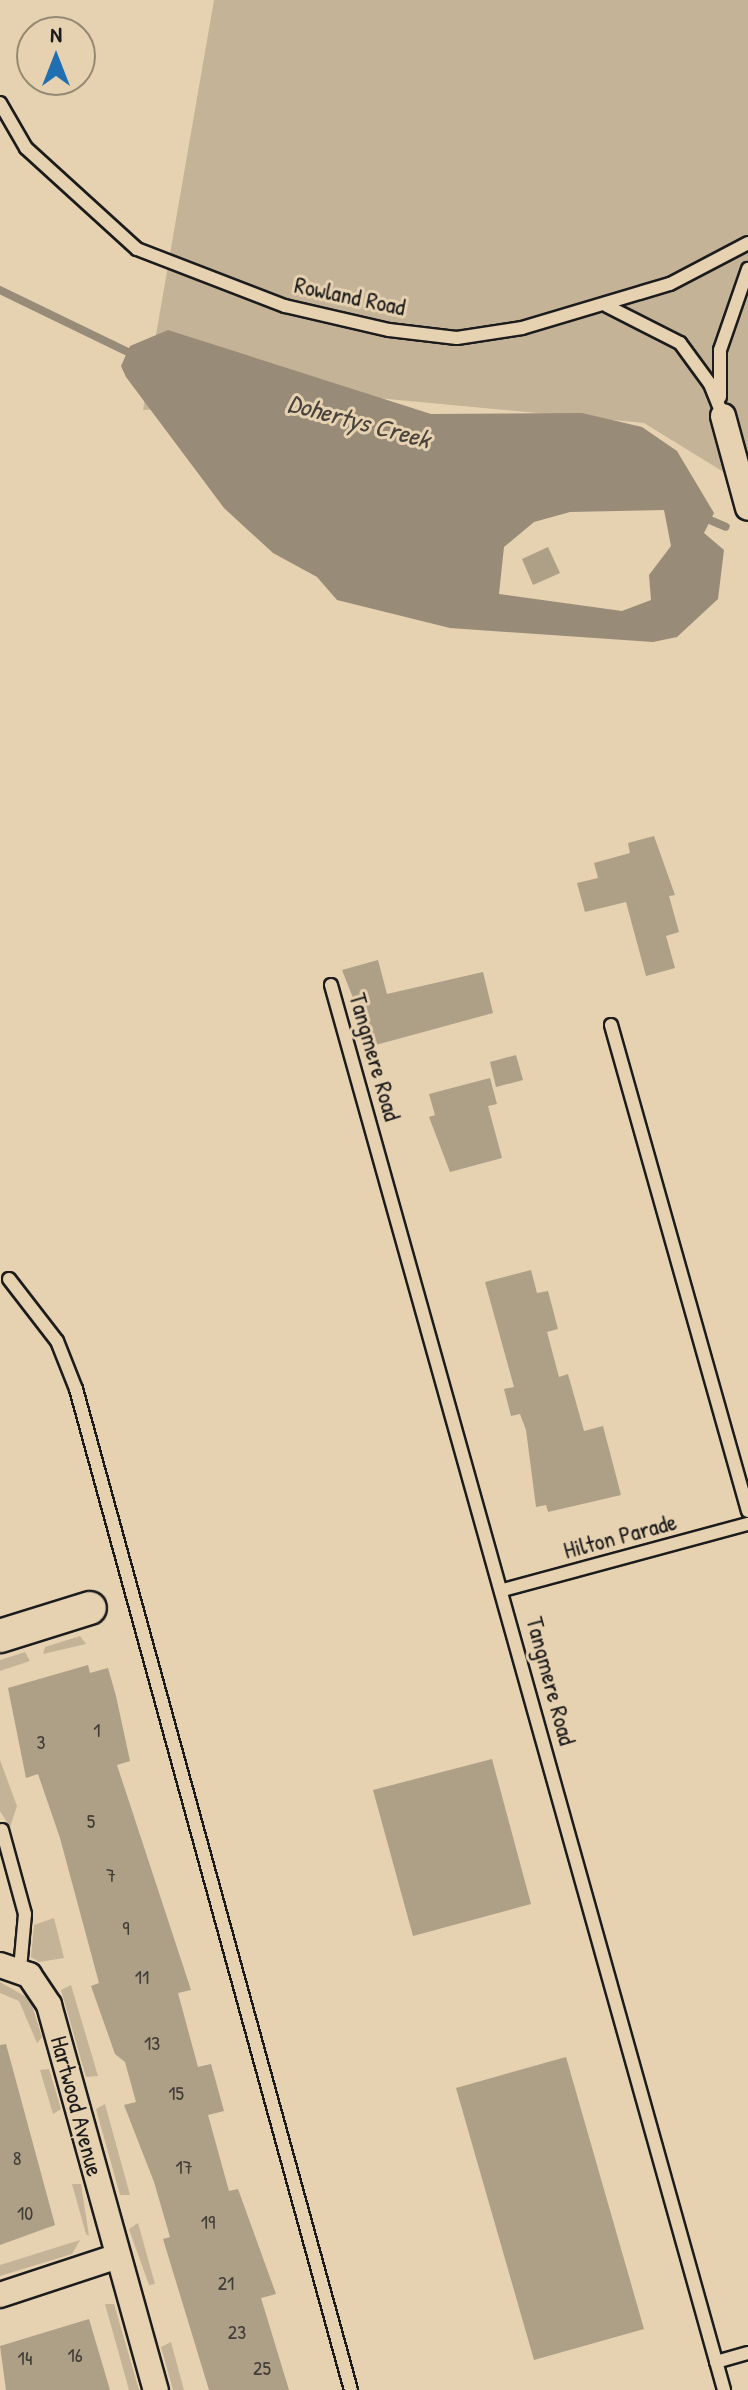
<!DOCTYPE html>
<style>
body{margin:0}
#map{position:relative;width:748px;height:2390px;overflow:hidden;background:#e6d1b0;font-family:"Patrick Hand",sans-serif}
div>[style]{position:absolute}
.green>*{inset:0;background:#c5b398}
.water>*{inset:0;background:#988c78}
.stream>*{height:8px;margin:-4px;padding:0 4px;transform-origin:4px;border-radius:4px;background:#988c78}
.building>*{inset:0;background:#ae9f87}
.roads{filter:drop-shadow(2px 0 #1c1c1c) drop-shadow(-2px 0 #1c1c1c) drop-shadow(0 2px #1c1c1c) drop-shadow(0 -2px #1c1c1c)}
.lane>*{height:12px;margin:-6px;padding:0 6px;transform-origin:6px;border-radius:6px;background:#e6d1b0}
.street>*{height:24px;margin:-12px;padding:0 12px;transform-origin:12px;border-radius:12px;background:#e6d1b0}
.secondary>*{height:32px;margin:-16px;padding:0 16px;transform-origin:16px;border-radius:16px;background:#e6d1b0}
span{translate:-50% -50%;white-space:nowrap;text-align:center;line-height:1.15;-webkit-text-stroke:6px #e6d1b0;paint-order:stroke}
.number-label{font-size:20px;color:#403d37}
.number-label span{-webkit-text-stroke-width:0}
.street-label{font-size:24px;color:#1c1c1c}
.water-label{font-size:26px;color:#47433c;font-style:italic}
.north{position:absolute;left:16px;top:16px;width:80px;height:80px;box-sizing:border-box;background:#e6d1b0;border:2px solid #958975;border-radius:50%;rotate:0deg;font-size:22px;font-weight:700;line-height:32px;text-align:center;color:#1c1c1c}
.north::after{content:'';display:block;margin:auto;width:28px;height:36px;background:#1f6fb2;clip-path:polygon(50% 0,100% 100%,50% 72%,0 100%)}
</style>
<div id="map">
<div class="green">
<div style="clip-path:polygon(214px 0,748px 0,748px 487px,644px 423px,367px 397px,143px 410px)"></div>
<div style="clip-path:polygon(80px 1636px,86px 1644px,43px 1654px,45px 1647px)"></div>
<div style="clip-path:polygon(25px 1652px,30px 1661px,0 1671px,0 1660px)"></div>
<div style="clip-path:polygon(0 1760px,17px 1806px,10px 1827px,0 1811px)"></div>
<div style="clip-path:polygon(54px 1918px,64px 1958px,39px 1962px,31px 1957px,34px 1925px)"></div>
<div style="clip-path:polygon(0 1982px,30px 1999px,42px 2037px,37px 2043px,19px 2001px,0 1993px)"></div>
<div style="clip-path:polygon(71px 1985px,98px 2076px,86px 2077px,61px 1990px)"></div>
<div style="clip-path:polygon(49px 2069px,61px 2109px,53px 2114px,40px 2070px)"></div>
<div style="clip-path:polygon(105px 2104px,130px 2195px,120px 2195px,96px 2109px)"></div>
<div style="clip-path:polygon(72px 2184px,81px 2184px,89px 2236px,86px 2234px)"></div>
<div style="clip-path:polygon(138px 2223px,155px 2284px,149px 2285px,129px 2229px)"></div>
<div style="clip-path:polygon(80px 2240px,72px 2254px,0 2276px,0 2265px)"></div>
<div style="clip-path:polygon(105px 2304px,114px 2304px,139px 2390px,129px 2390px)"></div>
<div style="clip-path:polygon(171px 2342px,184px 2390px,173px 2390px,161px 2347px)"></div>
</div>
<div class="water">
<div style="clip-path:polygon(evenodd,168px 330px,431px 414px,582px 413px,642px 427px,677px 451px,714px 513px,704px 533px,724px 550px,718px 599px,677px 637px,653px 642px,450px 628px,337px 600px,317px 577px,273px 553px,224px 508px,126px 377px,121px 366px,130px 346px,168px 330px,664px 510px,671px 546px,649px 575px,651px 600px,622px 611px,499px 594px,504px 547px,534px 522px,570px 512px,664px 510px)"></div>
</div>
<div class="stream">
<div style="left:0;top:290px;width:151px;rotate:25.9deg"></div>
<div style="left:698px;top:515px;width:30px;rotate:23deg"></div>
</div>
<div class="building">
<div style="clip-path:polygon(548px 547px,560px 573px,533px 585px,522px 559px)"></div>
<div style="clip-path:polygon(654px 836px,675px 895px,669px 896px,679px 932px,666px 936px,675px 968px,646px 976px,626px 902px,585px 912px,577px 883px,598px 878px,594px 863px,630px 853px,628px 843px)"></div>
<div style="clip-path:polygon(378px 960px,387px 994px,483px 972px,493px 1013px,372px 1046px,342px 970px)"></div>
<div style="clip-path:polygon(516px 1055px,523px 1080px,496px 1087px,490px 1062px)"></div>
<div style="clip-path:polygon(490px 1078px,497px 1104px,488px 1106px,502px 1158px,450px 1172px,429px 1117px,435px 1115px,429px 1094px)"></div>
<div style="clip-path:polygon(531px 1270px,537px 1293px,548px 1291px,558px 1329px,547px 1332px,559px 1377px,568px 1374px,584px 1431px,603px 1426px,621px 1495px,548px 1512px,546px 1505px,536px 1507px,526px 1430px,520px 1414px,511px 1416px,504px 1389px,514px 1387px,485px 1282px)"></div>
<div style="clip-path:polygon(88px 1665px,90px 1673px,108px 1668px,116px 1696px,130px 1761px,117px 1765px,191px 1990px,178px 1993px,198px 2067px,211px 2064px,224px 2111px,208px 2115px,229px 2191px,238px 2189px,276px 2294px,261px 2298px,289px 2390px,209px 2390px,163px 2239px,170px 2237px,154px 2182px,124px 2105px,136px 2102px,125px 2062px,115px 2054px,91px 1986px,99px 1983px,60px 1838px,38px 1774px,26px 1778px,8px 1688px)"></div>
<div style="clip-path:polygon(492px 1759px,531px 1904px,413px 1936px,373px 1790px)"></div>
<div style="clip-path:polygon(6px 2044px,55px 2225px,0 2245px,0 2045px)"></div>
<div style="clip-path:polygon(566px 2057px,644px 2329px,534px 2360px,456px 2088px)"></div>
<div style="clip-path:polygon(89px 2319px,110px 2390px,6px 2390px,0 2346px)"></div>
</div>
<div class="roads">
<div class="lane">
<div style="left:0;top:103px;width:52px;rotate:60deg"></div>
<div style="left:26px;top:148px;width:150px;rotate:42.3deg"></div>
<div style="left:137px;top:249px;width:159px;rotate:21.1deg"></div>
<div style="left:285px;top:306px;width:107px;rotate:13deg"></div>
<div style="left:389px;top:330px;width:68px;rotate:6.7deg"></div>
<div style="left:457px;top:338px;width:66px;rotate:-8.7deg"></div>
<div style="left:522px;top:328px;width:154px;rotate:-16.6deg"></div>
<div style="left:670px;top:284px;width:88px;rotate:-27.7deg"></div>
<div style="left:607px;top:306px;width:82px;rotate:26.9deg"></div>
<div style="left:680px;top:343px;width:51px;rotate:53.8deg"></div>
<div style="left:710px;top:384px;width:35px;rotate:68deg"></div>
<div style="left:720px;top:397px;width:47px;rotate:-90deg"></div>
<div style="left:720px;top:350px;width:86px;rotate:-70.9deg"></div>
<div style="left:331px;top:985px;width:1459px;rotate:74.37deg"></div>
<div style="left:611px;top:1025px;width:505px;rotate:74.26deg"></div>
<div style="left:9px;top:1279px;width:78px;rotate:52.3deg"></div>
<div style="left:57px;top:1341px;width:52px;rotate:68.4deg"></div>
<div style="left:76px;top:1389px;width:1038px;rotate:74.64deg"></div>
<div style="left:503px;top:1590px;width:254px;rotate:-15.1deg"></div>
<div style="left:2px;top:1830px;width:87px;rotate:74.7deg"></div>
<div style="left:25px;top:1914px;width:55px;rotate:95.2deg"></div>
<div style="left:716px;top:2362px;width:33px;rotate:-16deg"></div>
</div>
<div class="street">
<div style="left:723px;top:416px;width:95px;rotate:74.8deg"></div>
<div style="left:0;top:1965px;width:31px;rotate:19deg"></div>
<div style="left:29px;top:1975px;width:36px;rotate:56deg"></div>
<div style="left:49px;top:2005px;width:400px;rotate:74.5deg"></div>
<div style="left:0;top:2295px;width:124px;rotate:-18.3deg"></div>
</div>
<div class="secondary">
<div style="left:0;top:1636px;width:94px;rotate:-17.3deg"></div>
</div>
</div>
<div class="number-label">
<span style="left:97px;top:1729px">1</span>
<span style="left:41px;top:1741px">3</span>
<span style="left:91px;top:1820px">5</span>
<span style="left:111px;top:1874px">7</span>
<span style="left:126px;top:1927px">9</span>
<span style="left:142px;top:1976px">11</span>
<span style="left:152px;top:2042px">13</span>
<span style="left:176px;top:2092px">15</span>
<span style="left:17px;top:2157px">8</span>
<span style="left:184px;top:2166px">17</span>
<span style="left:25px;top:2212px">10</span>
<span style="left:208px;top:2221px">19</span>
<span style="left:226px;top:2282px">21</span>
<span style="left:237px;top:2331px">23</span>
<span style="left:75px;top:2354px">16</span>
<span style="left:25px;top:2357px">14</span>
<span style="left:262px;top:2367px">25</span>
</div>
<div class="street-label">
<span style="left:350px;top:296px;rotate:12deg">Rowland Road</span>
<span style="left:375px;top:1057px;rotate:74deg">Tangmere Road</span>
<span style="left:620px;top:1536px;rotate:-15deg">Hilton Parade</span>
<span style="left:551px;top:1681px;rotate:75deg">Tangmere Road</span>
<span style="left:77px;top:2106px;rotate:75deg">Hartwood Avenue</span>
</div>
<div class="water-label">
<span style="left:359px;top:421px;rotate:15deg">Dohertys Creek</span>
</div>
<div class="north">N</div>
</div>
